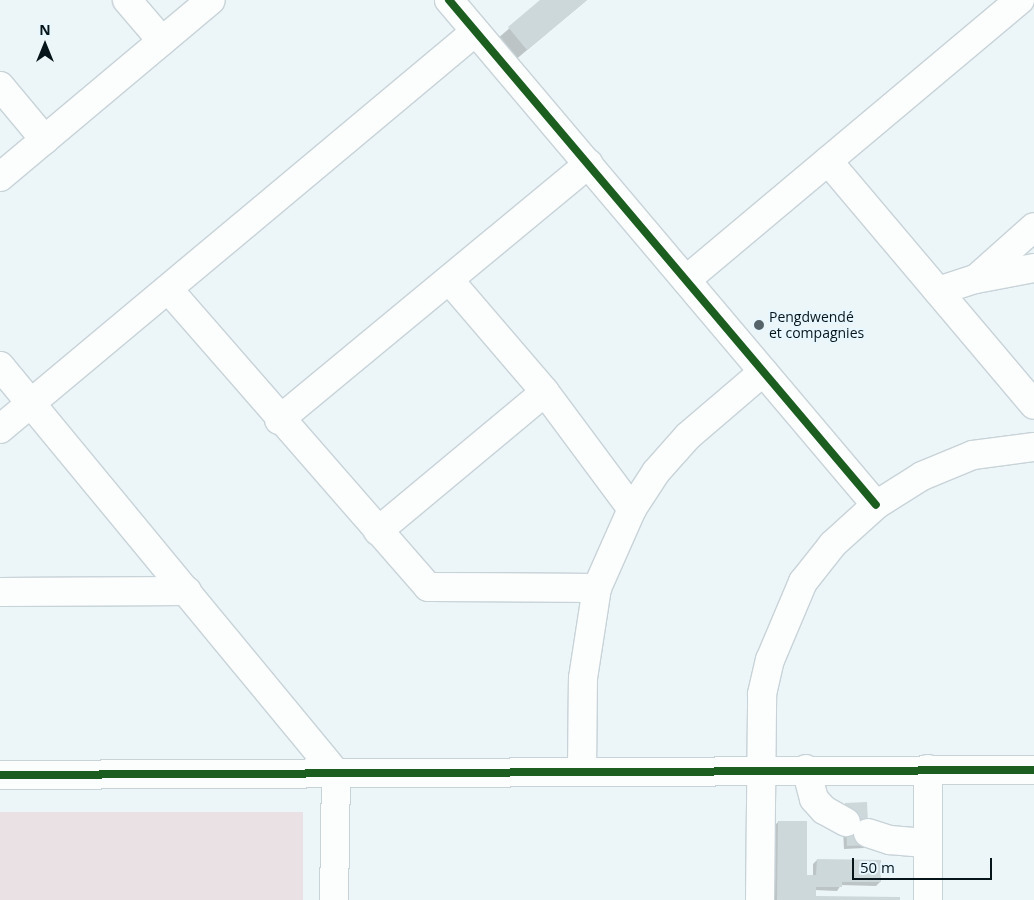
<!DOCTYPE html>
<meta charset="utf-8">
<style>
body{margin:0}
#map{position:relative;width:1034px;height:900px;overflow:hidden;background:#ecf5f8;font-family:"Open Sans",sans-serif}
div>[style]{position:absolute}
.green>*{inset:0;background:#eae1e4}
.shadow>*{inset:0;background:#0003}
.building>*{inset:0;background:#cdd8db}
.roads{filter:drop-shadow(1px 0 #c8d3d8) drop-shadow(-1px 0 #c8d3d8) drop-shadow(0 1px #c8d3d8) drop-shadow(0 -1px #c8d3d8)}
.minor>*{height:28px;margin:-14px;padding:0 14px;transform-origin:14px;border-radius:14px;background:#fcfefe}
.cycleway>*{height:8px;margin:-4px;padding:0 4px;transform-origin:4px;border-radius:4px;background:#1b5e20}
.dots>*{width:14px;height:14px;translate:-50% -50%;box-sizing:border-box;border:2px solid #e7f7fd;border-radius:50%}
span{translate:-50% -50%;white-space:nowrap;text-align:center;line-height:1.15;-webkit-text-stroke:4.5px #e7f7fd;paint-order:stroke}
.poi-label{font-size:14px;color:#06151a}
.left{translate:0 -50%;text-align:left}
.north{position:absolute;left:20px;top:20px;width:50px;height:50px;-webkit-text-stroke:4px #e7f7fd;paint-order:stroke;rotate:0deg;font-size:14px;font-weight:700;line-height:20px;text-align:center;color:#06151a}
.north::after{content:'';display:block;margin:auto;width:18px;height:22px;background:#06151a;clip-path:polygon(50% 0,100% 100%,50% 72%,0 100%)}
.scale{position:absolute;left:852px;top:858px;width:140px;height:22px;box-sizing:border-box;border:2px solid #06151a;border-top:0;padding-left:6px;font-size:15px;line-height:18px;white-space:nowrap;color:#06151a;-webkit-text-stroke:4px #e7f7fd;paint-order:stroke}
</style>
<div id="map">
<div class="green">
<div style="clip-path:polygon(0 812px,303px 812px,303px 900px,0 900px)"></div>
</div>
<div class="shadow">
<div style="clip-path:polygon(542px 0,587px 0,514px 61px,496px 40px)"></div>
<div style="clip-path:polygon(846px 804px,867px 844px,864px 848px,844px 849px,842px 808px)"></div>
<div style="clip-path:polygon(778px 822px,806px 876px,813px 876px,813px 864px,817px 860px,880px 882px,876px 886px,841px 885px,837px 891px,815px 890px,815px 898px,898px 900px,762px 900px,762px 839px)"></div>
</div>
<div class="building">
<div style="clip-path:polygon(540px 0,587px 0,527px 50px,508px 27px)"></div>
<div style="clip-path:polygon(867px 802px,869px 845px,847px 846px,845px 803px)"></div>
<div style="clip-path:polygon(778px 821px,807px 821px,807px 875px,816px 875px,817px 859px,881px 860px,881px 882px,842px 882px,842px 887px,816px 887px,816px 896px,900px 897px,900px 900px,777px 900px)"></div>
</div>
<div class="roads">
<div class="minor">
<div style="left:127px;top:0;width:54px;rotate:49.5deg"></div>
<div style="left:449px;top:0;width:661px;rotate:49.78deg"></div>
<div style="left:0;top:86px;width:70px;rotate:50.2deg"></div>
<div style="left:828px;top:161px;width:319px;rotate:49.8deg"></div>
<div style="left:0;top:177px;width:275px;rotate:-40deg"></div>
<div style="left:977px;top:278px;width:76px;rotate:-41.8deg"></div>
<div style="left:686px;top:280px;width:436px;rotate:-40deg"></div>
<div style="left:450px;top:281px;width:146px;rotate:49.4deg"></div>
<div style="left:545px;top:392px;width:146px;rotate:53.4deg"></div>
<div style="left:169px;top:290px;width:394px;rotate:48.9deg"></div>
<div style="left:428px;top:587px;width:169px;rotate:0.3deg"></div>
<div style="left:938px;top:291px;width:40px;rotate:-18deg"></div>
<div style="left:976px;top:279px;width:59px;rotate:-10.7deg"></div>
<div style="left:0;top:366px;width:528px;rotate:50.46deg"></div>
<div style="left:336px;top:773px;width:127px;rotate:90.9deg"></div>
<div style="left:279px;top:420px;width:402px;rotate:-39.6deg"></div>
<div style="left:0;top:429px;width:619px;rotate:-39.89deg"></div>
<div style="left:378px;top:531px;width:217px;rotate:-39.8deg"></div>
<div style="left:0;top:592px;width:187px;rotate:-0.3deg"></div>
<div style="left:806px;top:769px;width:31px;rotate:75deg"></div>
<div style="left:814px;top:799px;width:15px;rotate:48deg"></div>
<div style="left:824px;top:810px;width:25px;rotate:29deg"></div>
<div style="left:582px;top:771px;width:93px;rotate:-89.4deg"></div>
<div style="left:583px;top:678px;width:91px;rotate:-81.2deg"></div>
<div style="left:597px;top:588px;width:86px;rotate:-66.1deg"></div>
<div style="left:632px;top:509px;width:44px;rotate:-57deg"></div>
<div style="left:656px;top:472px;width:48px;rotate:-48.4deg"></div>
<div style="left:688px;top:436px;width:99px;rotate:-40.5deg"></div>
<div style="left:0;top:775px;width:1034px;rotate:-0.28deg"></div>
<div style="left:868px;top:833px;width:23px;rotate:18deg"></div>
<div style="left:890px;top:840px;width:38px;rotate:5deg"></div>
<div style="left:760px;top:900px;width:206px;rotate:-89.4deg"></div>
<div style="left:762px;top:694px;width:35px;rotate:-77deg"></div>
<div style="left:770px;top:660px;width:85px;rotate:-67.1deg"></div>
<div style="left:803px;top:582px;width:48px;rotate:-51.7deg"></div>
<div style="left:833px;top:544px;width:58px;rotate:-42.2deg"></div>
<div style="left:876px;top:505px;width:54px;rotate:-32.2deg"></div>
<div style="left:922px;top:476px;width:55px;rotate:-22.4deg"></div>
<div style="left:973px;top:455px;width:62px;rotate:-7.5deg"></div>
<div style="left:928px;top:900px;width:131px;rotate:-90deg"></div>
</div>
</div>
<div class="cycleway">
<div style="left:449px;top:0;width:661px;rotate:49.78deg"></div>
<div style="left:0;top:775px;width:1034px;rotate:-0.28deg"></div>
</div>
<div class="dots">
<div style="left:759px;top:325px;background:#566368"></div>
</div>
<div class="poi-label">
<span class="left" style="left:769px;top:325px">Pengdwendé<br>et compagnies</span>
</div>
<div class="north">N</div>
<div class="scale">50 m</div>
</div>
